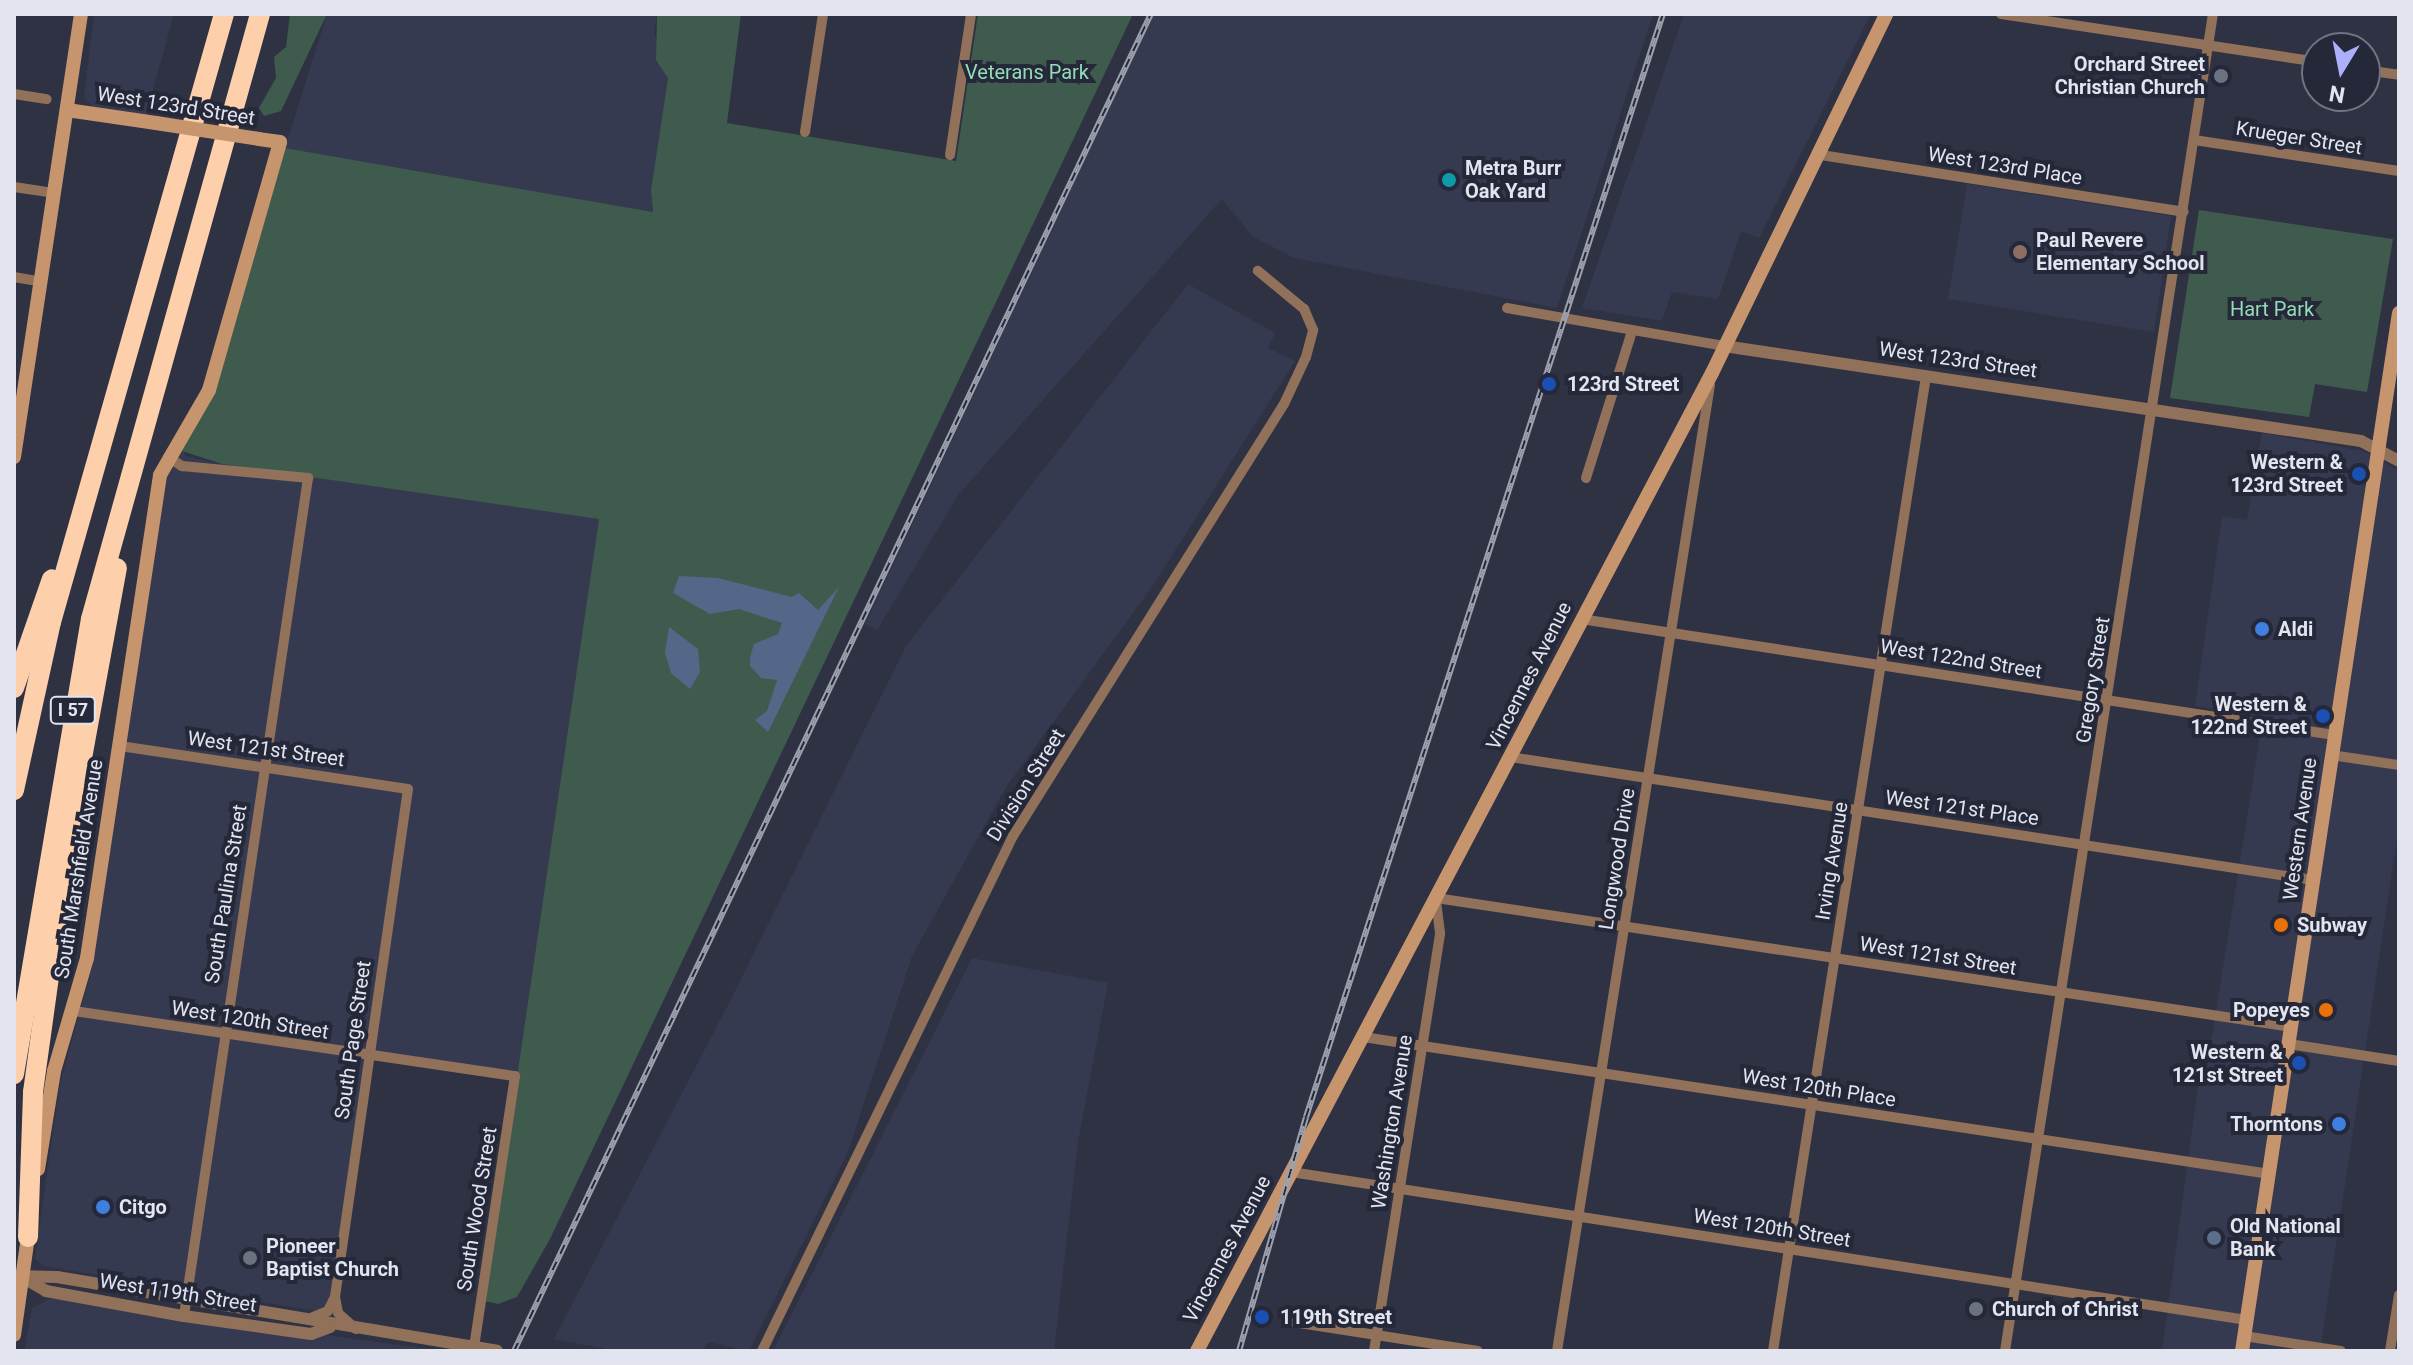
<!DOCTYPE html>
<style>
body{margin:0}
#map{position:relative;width:2413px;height:1365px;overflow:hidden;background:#2e3243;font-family:Roboto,sans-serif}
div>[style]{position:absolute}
.built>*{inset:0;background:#363a51}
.green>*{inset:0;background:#3f5b4d}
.water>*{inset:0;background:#536788}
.minor>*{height:10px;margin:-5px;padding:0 5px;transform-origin:5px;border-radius:5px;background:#917159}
.tertiary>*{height:12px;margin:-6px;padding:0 6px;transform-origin:6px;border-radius:6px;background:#917159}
.secondary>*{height:14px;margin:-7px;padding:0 7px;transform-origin:7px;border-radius:7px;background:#c6946d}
.motorway>*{height:20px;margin:-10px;padding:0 10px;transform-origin:10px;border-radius:10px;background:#fecfab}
.rail>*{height:6px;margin-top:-3px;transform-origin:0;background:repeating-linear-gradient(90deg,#242839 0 9px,#9da1ae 0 18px);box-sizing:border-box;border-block:2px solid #9da1ae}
.secondary-bridge>*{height:14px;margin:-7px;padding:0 7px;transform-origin:7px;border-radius:7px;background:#c6946d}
.dots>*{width:22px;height:22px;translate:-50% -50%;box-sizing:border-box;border:4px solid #242839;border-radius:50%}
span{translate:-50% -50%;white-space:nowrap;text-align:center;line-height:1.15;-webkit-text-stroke:8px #242839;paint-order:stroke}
.shield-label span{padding:2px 6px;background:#242839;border:2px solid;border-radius:6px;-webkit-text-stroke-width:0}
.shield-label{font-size:18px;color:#e2e5f0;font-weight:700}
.poi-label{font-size:20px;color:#e2e5f0;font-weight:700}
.right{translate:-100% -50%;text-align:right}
.left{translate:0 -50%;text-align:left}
.park-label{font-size:20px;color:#94dcb8}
.street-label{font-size:20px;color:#e2e5f0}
.frame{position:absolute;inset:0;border:16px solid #e2e5f0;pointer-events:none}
.north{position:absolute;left:2301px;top:32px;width:80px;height:80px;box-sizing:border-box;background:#242839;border:2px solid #707482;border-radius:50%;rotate:190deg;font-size:22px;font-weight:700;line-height:32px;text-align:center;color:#e2e5f0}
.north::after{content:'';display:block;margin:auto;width:28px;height:36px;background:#adaffb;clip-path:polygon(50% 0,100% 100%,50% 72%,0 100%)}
</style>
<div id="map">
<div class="built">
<div style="clip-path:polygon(94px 14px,174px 14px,146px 115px,95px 108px,84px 97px)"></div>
<div style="clip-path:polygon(327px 14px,657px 14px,654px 32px,668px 78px,651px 190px,653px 212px,285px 148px)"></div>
<div style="clip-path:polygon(1154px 14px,1653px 14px,1557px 308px,1294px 258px,1252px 236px,1222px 199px,959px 494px,877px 630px,865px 624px)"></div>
<div style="clip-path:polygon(1684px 14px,1871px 14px,1759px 238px,1741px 231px,1718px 299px,1672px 292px,1662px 321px,1582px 308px)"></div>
<div style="clip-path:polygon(1967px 184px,2171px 216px,2154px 332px,1948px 299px)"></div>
<div style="clip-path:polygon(1188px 284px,1275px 333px,1268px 348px,1295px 361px,1154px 584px,1006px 787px,912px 956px,848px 1152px,749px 1351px,708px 1342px,703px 1351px,617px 1351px,554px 1339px,732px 997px,906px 646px)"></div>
<div style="clip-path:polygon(2262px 433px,2363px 451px,2399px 471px,2399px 826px,2320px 1351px,2162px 1351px,2198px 1086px,2212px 1036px,2263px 717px,2195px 706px,2222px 516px,2247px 520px)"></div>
<div style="clip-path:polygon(181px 447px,186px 456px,222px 464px,599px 518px,517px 1075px,367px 1053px,329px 1313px,43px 1266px,35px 1258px,60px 1083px,91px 972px,165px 481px)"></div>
<div style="clip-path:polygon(972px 958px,1108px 983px,1078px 1142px,1054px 1351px,773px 1351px)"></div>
<div style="clip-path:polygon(52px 1298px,444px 1351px,24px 1351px,32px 1308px)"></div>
</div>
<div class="green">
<div style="clip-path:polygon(290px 14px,327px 14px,281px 111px,264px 116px,259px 108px,276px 78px,274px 57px,286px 47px)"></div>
<div style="clip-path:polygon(657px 14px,741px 14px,727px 123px,956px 161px,978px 14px,1133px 14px,550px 1239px,517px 1297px,498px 1304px,484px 1301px,599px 519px,222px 464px,182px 451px,215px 393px,285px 148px,653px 212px,651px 190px,668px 78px,656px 60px)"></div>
<div style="clip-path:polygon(2199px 210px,2393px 239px,2367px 392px,2315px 384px,2309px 417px,2170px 398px)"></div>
</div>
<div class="water">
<div style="clip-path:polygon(679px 576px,718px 578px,792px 597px,799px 593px,818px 610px,839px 587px,768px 732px,755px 720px,767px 711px,777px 680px,761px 678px,750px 666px,750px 657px,754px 644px,778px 634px,782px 623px,739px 609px,710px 614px,673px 593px)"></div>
<div style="clip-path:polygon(669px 627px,698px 649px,700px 672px,690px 689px,671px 673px,665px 653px)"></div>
</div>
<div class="minor">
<div style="left:2001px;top:14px;width:320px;rotate:8.6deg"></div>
<div style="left:2365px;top:70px;width:34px;rotate:8deg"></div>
<div style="left:14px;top:94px;width:33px;rotate:9deg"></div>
<div style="left:805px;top:132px;width:119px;rotate:-81.3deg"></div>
<div style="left:2194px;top:140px;width:207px;rotate:8.6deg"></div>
<div style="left:950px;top:155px;width:143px;rotate:-81.5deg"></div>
<div style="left:1821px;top:155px;width:367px;rotate:8.9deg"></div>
<div style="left:14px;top:187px;width:40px;rotate:8.5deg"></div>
<div style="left:14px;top:277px;width:27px;rotate:10deg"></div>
<div style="left:1507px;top:308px;width:220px;rotate:9.9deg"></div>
<div style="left:168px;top:457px;width:17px;rotate:33deg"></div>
<div style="left:182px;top:466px;width:127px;rotate:5.4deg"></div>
<div style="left:308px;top:478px;width:847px;rotate:98.42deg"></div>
<div style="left:1586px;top:478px;width:154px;rotate:-72.6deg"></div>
<div style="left:1581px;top:619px;width:762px;rotate:8.76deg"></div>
<div style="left:120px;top:746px;width:291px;rotate:8.5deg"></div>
<div style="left:408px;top:789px;width:513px;rotate:98.18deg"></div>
<div style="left:335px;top:1297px;width:16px;rotate:117deg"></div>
<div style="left:328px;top:1311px;width:16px;rotate:158deg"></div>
<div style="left:2331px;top:755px;width:69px;rotate:8.4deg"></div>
<div style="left:1510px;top:757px;width:812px;rotate:8.71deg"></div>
<div style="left:74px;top:1011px;width:446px;rotate:8.4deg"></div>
<div style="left:515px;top:1076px;width:275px;rotate:98.6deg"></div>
<div style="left:1363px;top:1037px;width:917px;rotate:8.59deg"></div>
<div style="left:2289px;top:1044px;width:111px;rotate:8.8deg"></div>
<div style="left:1291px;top:1172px;width:967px;rotate:8.8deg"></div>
<div style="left:335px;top:1297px;width:16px;rotate:79deg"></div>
<div style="left:338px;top:1313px;width:24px;rotate:42deg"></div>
<div style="left:1293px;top:1322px;width:187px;rotate:8.9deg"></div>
<div style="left:2244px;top:1336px;width:98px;rotate:8.8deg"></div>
<div style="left:762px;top:1351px;width:573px;rotate:-64.02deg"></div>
<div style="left:1013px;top:836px;width:510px;rotate:-57.9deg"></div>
<div style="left:1284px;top:404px;width:52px;rotate:-64.9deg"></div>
<div style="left:1306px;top:357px;width:28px;rotate:-75deg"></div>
<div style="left:1313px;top:330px;width:23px;rotate:-113deg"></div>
<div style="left:1304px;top:309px;width:60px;rotate:-140.4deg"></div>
<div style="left:1374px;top:1351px;width:423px;rotate:-81deg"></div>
<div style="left:1440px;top:933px;width:35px;rotate:-97deg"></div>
<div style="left:1436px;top:898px;width:866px;rotate:8.57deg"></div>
<div style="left:1557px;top:1351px;width:978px;rotate:-81deg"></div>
<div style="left:1773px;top:1351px;width:987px;rotate:-81.08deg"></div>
<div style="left:2005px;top:1351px;width:1353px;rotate:-81.16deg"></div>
<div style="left:2390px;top:1351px;width:57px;rotate:-80.9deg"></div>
</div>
<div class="tertiary">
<div style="left:1724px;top:346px;width:644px;rotate:8.48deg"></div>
<div style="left:2361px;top:441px;width:43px;rotate:27.8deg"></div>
<div style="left:14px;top:1276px;width:43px;rotate:1.3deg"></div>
<div style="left:57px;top:1277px;width:446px;rotate:9.5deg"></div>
<div style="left:22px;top:1277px;width:28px;rotate:30deg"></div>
<div style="left:46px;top:1291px;width:140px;rotate:10.3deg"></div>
<div style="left:184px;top:1316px;width:128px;rotate:8.1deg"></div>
<div style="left:311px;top:1334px;width:20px;rotate:-20deg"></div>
</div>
<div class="secondary">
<div style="left:67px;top:110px;width:90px;rotate:8.3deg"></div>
<div style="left:14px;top:457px;width:448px;rotate:-81.4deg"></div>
<div style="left:38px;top:1169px;width:99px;rotate:-80.7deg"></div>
<div style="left:54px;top:1071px;width:118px;rotate:-73.7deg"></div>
<div style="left:87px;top:958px;width:488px;rotate:-81.4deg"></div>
<div style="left:160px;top:475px;width:98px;rotate:-60deg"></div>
<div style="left:209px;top:390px;width:258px;rotate:-74deg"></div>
<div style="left:280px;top:142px;width:21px;rotate:-172deg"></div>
<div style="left:14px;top:1335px;width:107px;rotate:-81.9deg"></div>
<div style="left:1197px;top:1351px;width:1105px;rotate:-62.23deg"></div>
<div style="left:1712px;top:373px;width:399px;rotate:-64.1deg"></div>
<div style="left:2242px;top:1351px;width:1050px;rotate:-81.4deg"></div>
</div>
<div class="motorway">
<div style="left:14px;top:688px;width:115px;rotate:-70.8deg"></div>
<div style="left:14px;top:790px;width:172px;rotate:-77.6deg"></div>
<div style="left:51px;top:622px;width:632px;rotate:-74.12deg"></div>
<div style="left:14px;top:1074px;width:461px;rotate:-80.4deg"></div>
<div style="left:91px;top:619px;width:628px;rotate:-74.39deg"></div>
<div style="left:28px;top:1237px;width:145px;rotate:-88deg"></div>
<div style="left:33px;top:1092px;width:277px;rotate:-82.1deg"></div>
<div style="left:71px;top:818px;width:254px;rotate:-79.6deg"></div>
</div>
<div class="rail">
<div style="left:514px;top:1351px;width:1481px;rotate:-64.53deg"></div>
<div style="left:1239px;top:1351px;width:243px;rotate:-74deg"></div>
<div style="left:1306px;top:1117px;width:1159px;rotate:-72.07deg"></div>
</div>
<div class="secondary-bridge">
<div style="left:156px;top:123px;width:104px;rotate:8.8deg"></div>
</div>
<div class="dots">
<div style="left:2221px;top:76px;background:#6b7280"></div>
<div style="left:1449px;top:180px;background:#0f9aa8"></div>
<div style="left:2020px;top:252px;background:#8d6e63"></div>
<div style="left:1549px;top:384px;background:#1a4fb4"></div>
<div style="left:2359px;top:474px;background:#1a4fb4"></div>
<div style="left:2262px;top:629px;background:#3f7fe0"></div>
<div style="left:2323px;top:716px;background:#1a4fb4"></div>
<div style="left:2281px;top:925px;background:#e8710a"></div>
<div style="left:2326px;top:1010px;background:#e8710a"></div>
<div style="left:2299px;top:1063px;background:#1a4fb4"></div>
<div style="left:2339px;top:1124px;background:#3f7fe0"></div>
<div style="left:103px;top:1207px;background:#3f7fe0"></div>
<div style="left:2214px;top:1238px;background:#5c6f8a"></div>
<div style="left:250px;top:1258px;background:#6b7280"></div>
<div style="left:1976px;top:1309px;background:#6b7280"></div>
<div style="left:1262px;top:1317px;background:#1a4fb4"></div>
</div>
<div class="shield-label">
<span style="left:73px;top:710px">I 57</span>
</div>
<div class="poi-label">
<span class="right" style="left:2205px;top:76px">Orchard Street<br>Christian Church</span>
<span class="left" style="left:1465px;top:180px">Metra Burr<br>Oak Yard</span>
<span class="left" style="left:2036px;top:252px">Paul Revere<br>Elementary School</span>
<span class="left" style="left:1567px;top:384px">123rd Street</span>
<span class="right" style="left:2343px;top:474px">Western &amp;<br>123rd Street</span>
<span class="left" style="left:2278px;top:629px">Aldi</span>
<span class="right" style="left:2307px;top:716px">Western &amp;<br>122nd Street</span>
<span class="left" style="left:2297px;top:925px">Subway</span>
<span class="right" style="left:2310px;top:1010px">Popeyes</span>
<span class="right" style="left:2283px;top:1064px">Western &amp;<br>121st Street</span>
<span class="right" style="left:2323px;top:1124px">Thorntons</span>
<span class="left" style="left:119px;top:1207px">Citgo</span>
<span class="left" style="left:2230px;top:1238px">Old National<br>Bank</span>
<span class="left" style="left:266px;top:1258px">Pioneer<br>Baptist Church</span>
<span class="left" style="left:1992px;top:1309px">Church of Christ</span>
<span class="left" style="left:1280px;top:1317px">119th Street</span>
</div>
<div class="park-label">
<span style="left:1027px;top:72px">Veterans Park</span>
<span style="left:2272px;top:309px">Hart Park</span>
</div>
<div class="street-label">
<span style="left:176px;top:106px;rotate:9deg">West 123rd Street</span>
<span style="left:2299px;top:138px;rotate:9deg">Krueger Street</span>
<span style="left:2005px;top:166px;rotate:9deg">West 123rd Place</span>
<span style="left:1958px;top:360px;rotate:8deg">West 123rd Street</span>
<span style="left:1961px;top:659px;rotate:9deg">West 122nd Street</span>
<span style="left:1529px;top:676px;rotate:-63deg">Vincennes Avenue</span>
<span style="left:2093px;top:680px;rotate:-81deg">Gregory Street</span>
<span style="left:266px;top:749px;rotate:8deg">West 121st Street</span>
<span style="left:1026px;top:785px;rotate:-58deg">Division Street</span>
<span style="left:1962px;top:808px;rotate:8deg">West 121st Place</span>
<span style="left:2300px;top:829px;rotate:-82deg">Western Avenue</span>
<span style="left:1617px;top:859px;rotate:-81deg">Longwood Drive</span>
<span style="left:1832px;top:861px;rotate:-81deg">Irving Avenue</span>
<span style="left:79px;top:869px;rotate:-81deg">South Marshfield Avenue</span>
<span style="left:226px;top:894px;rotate:-81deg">South Paulina Street</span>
<span style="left:1938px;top:956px;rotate:9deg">West 121st Street</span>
<span style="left:250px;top:1020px;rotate:9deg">West 120th Street</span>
<span style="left:353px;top:1040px;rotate:-82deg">South Page Street</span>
<span style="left:1819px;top:1088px;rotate:9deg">West 120th Place</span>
<span style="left:1392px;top:1122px;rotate:-81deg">Washington Avenue</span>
<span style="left:477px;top:1209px;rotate:-81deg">South Wood Street</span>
<span style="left:1772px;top:1228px;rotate:9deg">West 120th Street</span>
<span style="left:1227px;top:1249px;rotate:-62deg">Vincennes Avenue</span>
<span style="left:178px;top:1293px;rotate:9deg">West 119th Street</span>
</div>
<div class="frame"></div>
<div class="north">N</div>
</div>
